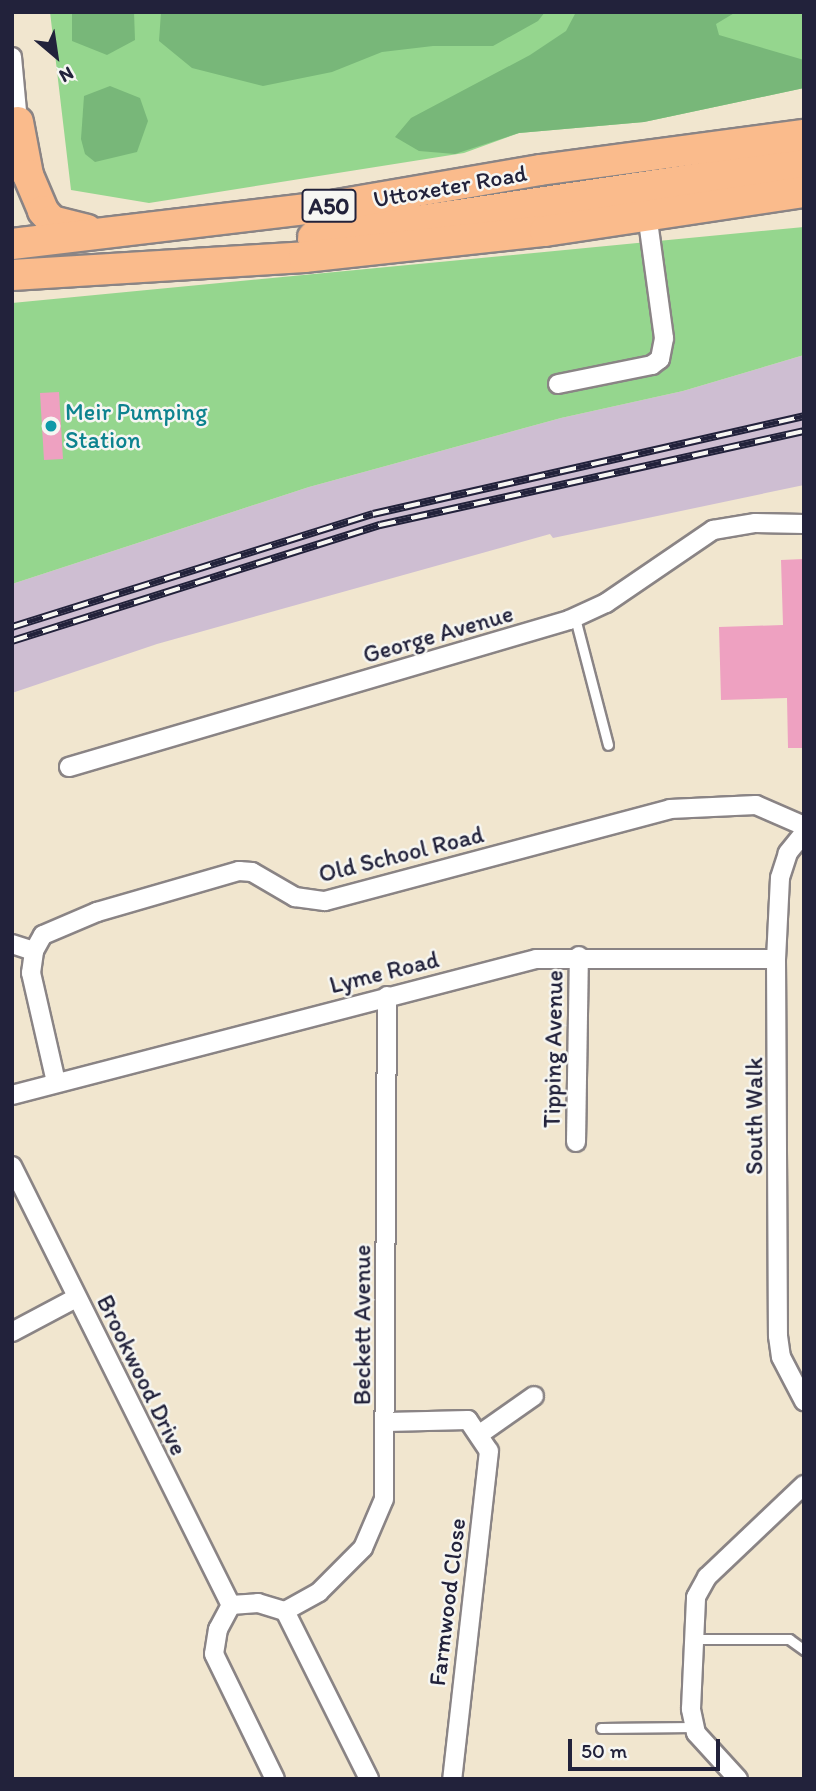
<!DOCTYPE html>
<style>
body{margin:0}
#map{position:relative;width:816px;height:1791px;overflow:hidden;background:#f1e6cf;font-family:Itim,sans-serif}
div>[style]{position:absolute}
.industrial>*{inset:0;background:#cebed2}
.green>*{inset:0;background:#95d68e}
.forest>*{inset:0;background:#78b779}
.building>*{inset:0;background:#eea1c1}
.roads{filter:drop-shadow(2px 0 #8a8485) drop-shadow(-2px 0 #8a8485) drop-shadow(0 2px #8a8485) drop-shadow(0 -2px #8a8485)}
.service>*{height:9px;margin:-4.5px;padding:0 4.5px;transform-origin:4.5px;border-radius:4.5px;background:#fff}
.minor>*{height:18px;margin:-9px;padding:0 9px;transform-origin:9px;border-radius:9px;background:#fff}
.trunk>*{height:30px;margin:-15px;padding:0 15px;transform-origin:15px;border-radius:15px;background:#fabb8c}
.rail>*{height:8px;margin-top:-4px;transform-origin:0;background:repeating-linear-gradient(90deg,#f6f6f2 0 16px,#22223b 0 32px);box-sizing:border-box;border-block:2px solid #22223b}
.dots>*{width:19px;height:19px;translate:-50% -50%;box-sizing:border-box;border:4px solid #f6f6f2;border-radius:50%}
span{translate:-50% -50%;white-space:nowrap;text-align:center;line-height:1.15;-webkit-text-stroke:5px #f6f6f2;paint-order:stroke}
.shield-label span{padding:2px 5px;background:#f6f6f2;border:2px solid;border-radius:5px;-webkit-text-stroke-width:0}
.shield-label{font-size:23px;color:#22223b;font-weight:700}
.street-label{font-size:24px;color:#22223b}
.culture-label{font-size:24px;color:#0d838f}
.left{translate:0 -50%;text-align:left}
.frame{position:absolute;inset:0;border:14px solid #22223b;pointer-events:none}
.north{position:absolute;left:21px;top:21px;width:70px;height:70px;-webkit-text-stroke:5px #f6f6f2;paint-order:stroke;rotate:151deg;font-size:19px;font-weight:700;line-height:28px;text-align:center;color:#22223b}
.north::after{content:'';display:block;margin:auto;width:24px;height:32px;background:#22223b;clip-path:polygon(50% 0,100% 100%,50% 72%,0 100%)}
.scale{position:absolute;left:568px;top:1739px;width:152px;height:32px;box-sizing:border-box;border:4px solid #22223b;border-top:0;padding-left:9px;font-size:21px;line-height:24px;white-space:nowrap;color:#22223b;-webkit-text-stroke:5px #f6f6f2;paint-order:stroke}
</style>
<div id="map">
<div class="industrial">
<div style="clip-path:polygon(804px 355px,804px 485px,553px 538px,550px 534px,157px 644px,12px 693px,12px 584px,309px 487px,561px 418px,683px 391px)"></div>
</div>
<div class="green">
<div style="clip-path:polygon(50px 12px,804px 12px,804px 88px,644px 122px,519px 133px,464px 153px,149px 203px,71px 190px)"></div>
<div style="clip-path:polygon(804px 227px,804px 355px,683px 391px,561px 418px,309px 487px,12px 584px,12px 303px)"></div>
</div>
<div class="forest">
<div style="clip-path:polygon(72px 12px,134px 12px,135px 40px,107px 55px,72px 41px)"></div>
<div style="clip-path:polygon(161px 12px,545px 12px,538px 21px,493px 46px,433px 46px,382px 52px,332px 72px,263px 86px,192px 68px,159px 41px)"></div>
<div style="clip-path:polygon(576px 12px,736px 12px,716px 24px,719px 35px,804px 60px,804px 88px,644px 122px,519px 133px,455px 154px,419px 151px,395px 137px,411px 118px,530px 55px,566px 31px)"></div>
<div style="clip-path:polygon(110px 86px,140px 98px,148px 121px,137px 152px,95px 162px,85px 154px,81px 139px,84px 96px)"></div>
</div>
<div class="building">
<div style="clip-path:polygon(59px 392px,63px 459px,44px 460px,40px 393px)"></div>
<div style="clip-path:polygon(804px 559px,804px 748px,788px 748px,787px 698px,721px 700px,719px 627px,783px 625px,781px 560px)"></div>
</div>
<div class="roads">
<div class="service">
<div style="left:575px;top:618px;width:131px;rotate:75.4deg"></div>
<div style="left:694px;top:1639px;width:95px"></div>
<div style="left:789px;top:1639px;width:19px;rotate:36deg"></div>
<div style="left:601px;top:1728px;width:93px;rotate:-0.6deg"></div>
</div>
<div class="minor">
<div style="left:12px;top:57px;width:65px;rotate:84.7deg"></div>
<div style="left:558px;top:384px;width:96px;rotate:-11.4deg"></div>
<div style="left:652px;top:365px;width:10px;rotate:-37deg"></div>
<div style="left:660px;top:359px;width:21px;rotate:-79deg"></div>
<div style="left:664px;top:338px;width:125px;rotate:-97.8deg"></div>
<div style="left:69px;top:767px;width:521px;rotate:-16.38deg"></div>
<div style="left:569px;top:620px;width:41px;rotate:-24.7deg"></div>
<div style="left:606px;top:603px;width:130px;rotate:-34.3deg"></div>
<div style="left:713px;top:530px;width:43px;rotate:-9.5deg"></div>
<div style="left:755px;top:523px;width:49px;rotate:1.2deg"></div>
<div style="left:804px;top:833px;width:26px;rotate:129deg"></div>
<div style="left:788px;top:853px;width:26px;rotate:108deg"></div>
<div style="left:780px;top:878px;width:81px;rotate:92.8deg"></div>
<div style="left:776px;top:959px;width:377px;rotate:89.7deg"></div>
<div style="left:778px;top:1336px;width:21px;rotate:82deg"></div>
<div style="left:781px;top:1357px;width:50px;rotate:62.4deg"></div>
<div style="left:12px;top:944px;width:23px;rotate:18deg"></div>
<div style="left:56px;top:1082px;width:112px;rotate:-102.9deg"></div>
<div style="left:31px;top:973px;width:22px;rotate:-82deg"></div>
<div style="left:34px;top:951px;width:18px;rotate:-61deg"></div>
<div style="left:43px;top:935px;width:59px;rotate:-23.1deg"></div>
<div style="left:97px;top:912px;width:148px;rotate:-16.1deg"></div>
<div style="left:239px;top:871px;width:13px;rotate:4deg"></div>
<div style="left:252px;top:872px;width:50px;rotate:30.2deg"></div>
<div style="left:295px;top:897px;width:30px;rotate:8deg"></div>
<div style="left:325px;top:901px;width:357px;rotate:-14.9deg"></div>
<div style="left:670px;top:809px;width:86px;rotate:-2.7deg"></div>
<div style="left:756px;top:805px;width:52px;rotate:23.6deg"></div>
<div style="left:12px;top:1095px;width:541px;rotate:-14.55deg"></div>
<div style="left:536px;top:959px;width:240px"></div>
<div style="left:576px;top:1142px;width:186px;rotate:-89.1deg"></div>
<div style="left:12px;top:1166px;width:491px;rotate:63.5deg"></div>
<div style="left:12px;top:1332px;width:72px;rotate:-28deg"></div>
<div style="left:387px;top:1422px;width:81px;rotate:-1.4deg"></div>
<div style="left:468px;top:1420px;width:37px;rotate:56deg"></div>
<div style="left:489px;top:1451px;width:330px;rotate:96.4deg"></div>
<div style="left:480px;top:1434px;width:66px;rotate:-35.1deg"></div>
<div style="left:231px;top:1605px;width:27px;rotate:-4deg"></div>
<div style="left:258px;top:1603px;width:28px;rotate:17deg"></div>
<div style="left:285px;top:1611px;width:188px;rotate:63.4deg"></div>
<div style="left:231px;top:1605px;width:27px;rotate:118deg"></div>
<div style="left:218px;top:1629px;width:25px;rotate:99deg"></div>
<div style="left:214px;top:1654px;width:139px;rotate:64deg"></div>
<div style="left:285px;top:1611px;width:39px;rotate:-29deg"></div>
<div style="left:319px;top:1592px;width:62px;rotate:-45deg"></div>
<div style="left:363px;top:1548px;width:53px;rotate:-66.8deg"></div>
<div style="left:384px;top:1499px;width:503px;rotate:-89.66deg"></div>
<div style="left:738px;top:1779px;width:62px;rotate:-132.4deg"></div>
<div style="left:696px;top:1733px;width:25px;rotate:-102deg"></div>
<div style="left:691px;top:1709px;width:112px;rotate:-87.4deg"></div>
<div style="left:696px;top:1597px;width:23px;rotate:-61deg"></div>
<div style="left:707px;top:1577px;width:134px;rotate:-43.5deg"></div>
</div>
<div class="trunk">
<div style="left:18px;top:122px;width:54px;rotate:79.3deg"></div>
<div style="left:28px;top:175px;width:39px;rotate:67deg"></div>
<div style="left:43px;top:211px;width:13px;rotate:48deg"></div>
<div style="left:52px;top:221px;width:36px;rotate:14deg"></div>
<div style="left:313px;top:237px;width:497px;rotate:-8.6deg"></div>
<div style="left:12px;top:244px;width:327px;rotate:-6.8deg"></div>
<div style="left:337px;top:205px;width:206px;rotate:-9.8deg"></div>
<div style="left:540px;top:170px;width:266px;rotate:-7.6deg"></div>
<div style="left:12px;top:275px;width:293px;rotate:-3.5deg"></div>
<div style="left:304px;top:257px;width:242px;rotate:-6.2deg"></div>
<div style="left:545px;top:231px;width:262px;rotate:-8.6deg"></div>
</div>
</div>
<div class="rail">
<div style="left:12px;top:627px;width:378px;rotate:-17.4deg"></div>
<div style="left:373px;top:514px;width:442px;rotate:-12.8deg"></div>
<div style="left:12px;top:641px;width:386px;rotate:-17.5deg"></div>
<div style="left:380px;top:525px;width:434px;rotate:-12.5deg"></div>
</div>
<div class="dots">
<div style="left:51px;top:426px;background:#0f9aa8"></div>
</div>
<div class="shield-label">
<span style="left:329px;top:206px">A50</span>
</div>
<div class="street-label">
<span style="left:450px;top:186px;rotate:-10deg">Uttoxeter Road</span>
<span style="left:438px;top:634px;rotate:-16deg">George Avenue</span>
<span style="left:401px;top:854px;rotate:-14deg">Old School Road</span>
<span style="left:384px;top:972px;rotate:-14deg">Lyme Road</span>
<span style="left:553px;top:1049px;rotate:-89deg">Tipping Avenue</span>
<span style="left:754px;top:1116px;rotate:-90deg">South Walk</span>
<span style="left:362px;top:1325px;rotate:-90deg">Beckett Avenue</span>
<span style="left:142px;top:1375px;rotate:64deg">Brookwood Drive</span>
<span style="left:447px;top:1602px;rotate:-83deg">Farmwood Close</span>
</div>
<div class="culture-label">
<span class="left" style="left:65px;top:426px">Meir Pumping<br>Station</span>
</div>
<div class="frame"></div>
<div class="north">N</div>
<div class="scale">50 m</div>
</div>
